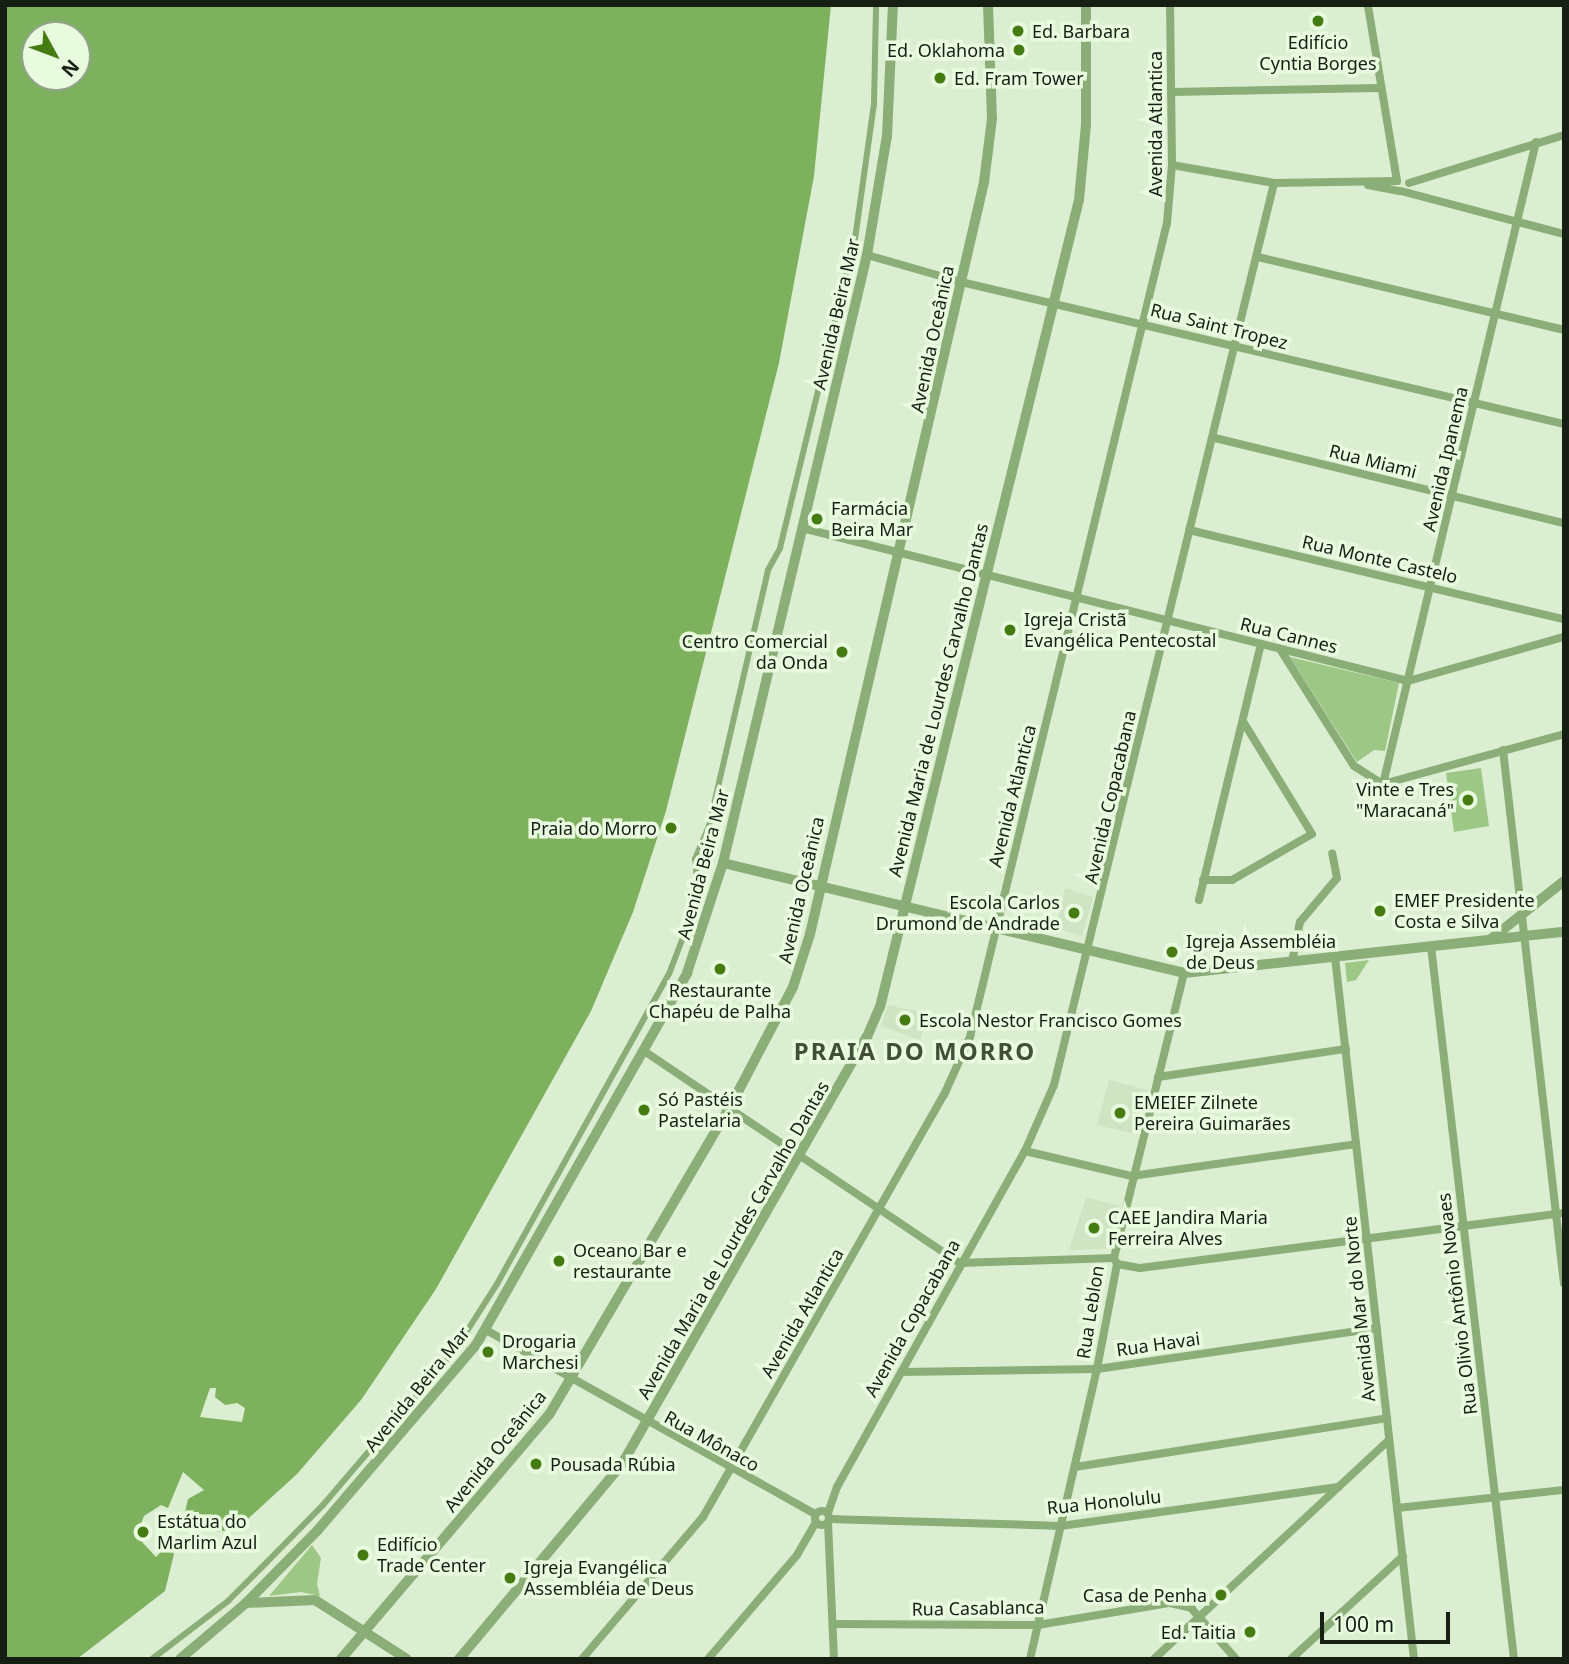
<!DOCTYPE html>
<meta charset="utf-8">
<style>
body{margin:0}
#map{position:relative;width:1569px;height:1664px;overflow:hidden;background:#dceed2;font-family:"Noto Sans",sans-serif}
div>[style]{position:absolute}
.built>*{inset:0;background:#cee4c2}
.green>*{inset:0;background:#9dc784}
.water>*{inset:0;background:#7db15d}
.pedestrian>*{height:6px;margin:-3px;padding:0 3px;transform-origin:3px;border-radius:3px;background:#8bad77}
.minor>*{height:8px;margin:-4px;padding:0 4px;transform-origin:4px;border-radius:4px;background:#8bad77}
.minor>.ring{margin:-4px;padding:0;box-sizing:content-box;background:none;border:8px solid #8bad77;border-radius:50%}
.tertiary>*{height:10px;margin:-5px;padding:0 5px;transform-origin:5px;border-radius:5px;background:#8bad77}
.dots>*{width:19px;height:19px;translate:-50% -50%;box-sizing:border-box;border:4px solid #e9fbdf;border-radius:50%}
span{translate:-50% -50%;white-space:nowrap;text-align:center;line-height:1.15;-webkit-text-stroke:7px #e9fbdf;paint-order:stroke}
.poi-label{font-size:18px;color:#171e14}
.left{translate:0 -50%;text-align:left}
.right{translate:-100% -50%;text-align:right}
.street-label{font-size:18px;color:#171e14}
.district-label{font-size:24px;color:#414f38;font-weight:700;letter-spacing:2px}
.frame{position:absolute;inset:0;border:7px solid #171e14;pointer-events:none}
.north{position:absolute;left:21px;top:21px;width:70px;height:70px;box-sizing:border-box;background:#e9fbdf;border:2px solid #95a38e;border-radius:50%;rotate:131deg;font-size:19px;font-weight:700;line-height:28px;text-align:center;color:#171e14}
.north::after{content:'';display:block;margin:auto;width:24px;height:32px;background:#457c12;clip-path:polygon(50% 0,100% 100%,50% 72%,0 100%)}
.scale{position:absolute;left:1320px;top:1612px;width:130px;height:32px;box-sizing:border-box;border:4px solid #171e14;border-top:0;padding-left:9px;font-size:21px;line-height:24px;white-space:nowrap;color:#171e14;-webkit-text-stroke:5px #e9fbdf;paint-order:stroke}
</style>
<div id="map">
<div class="built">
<div style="clip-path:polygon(1065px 888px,1093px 897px,1082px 936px,1056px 928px)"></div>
<div style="clip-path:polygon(888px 1005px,929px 1014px,920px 1040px,881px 1026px)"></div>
<div style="clip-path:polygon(1109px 1080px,1147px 1090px,1135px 1134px,1097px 1125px)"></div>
<div style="clip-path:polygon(1086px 1197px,1119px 1206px,1107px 1249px,1069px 1250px)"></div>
</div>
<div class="green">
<div style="clip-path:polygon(1290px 657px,1399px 683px,1385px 751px,1374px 750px,1357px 762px)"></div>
<div style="clip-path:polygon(1481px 768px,1489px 826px,1454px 832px,1446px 773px)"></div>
<div style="clip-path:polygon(1369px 960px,1356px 980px,1347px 982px,1345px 963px)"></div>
<div style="clip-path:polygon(312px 1545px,321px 1558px,317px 1584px,320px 1596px,301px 1592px,269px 1596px)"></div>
</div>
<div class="water">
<div style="clip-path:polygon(evenodd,5px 5px,831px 5px,814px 176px,779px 363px,666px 811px,633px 912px,591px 1011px,436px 1289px,361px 1400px,297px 1474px,238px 1528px,218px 1532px,198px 1526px,185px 1512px,188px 1499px,204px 1490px,183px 1472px,168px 1508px,161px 1505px,144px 1516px,140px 1526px,142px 1542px,156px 1557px,168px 1544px,174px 1554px,165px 1591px,77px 1659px,5px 1659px,5px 5px,77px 35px,77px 77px,35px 77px,35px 35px,77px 35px,5px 5px,210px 1388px,216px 1388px,215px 1397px,225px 1405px,237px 1403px,245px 1408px,242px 1422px,200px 1417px,210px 1388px)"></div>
</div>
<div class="pedestrian">
<div style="left:152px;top:1659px;width:96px;rotate:-37.3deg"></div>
<div style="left:228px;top:1601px;width:55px;rotate:-45deg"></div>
<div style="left:267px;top:1562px;width:80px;rotate:-45.5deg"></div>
<div style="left:323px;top:1505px;width:200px;rotate:-49.5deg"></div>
<div style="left:453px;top:1353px;width:82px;rotate:-57.5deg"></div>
<div style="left:497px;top:1284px;width:355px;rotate:-61deg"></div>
<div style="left:669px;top:974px;width:45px;rotate:-69.1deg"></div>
<div style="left:685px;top:932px;width:53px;rotate:-77deg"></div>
<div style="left:697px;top:880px;width:21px;rotate:-95deg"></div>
<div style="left:695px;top:859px;width:36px;rotate:-67deg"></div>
<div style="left:709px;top:826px;width:263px;rotate:-77deg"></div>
<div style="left:768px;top:570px;width:25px;rotate:-61deg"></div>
<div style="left:780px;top:548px;width:318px;rotate:-76.4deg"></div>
<div style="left:855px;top:239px;width:136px;rotate:-82deg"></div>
<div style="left:874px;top:104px;width:99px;rotate:-88.8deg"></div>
</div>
<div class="minor">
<div style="left:1172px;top:92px;width:207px;rotate:-1.1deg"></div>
<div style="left:1172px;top:165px;width:104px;rotate:10deg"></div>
<div style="left:1274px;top:183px;width:123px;rotate:-0.9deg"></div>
<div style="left:1397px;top:181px;width:178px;rotate:-99.4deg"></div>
<div style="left:1409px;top:183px;width:162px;rotate:-17.2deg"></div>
<div style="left:1368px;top:185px;width:32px;rotate:11deg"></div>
<div style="left:1401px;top:191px;width:169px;rotate:14.8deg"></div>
<div style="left:867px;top:255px;width:98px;rotate:16deg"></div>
<div style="left:961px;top:282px;width:619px;rotate:13.25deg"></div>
<div style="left:1258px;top:257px;width:315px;rotate:13.4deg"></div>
<div style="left:1215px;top:438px;width:359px;rotate:13.7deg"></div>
<div style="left:802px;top:528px;width:625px;rotate:14.17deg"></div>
<div style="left:1408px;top:681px;width:162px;rotate:-15.8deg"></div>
<div style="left:1189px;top:530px;width:385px;rotate:13.4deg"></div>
<div style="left:1280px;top:649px;width:138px;rotate:57.7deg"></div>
<div style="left:1354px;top:766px;width:34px;rotate:32deg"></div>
<div style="left:1503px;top:750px;width:537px;rotate:83.48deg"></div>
<div style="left:1383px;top:784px;width:660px;rotate:-76.6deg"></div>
<div style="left:1383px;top:784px;width:188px;rotate:-15.4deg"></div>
<div style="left:1203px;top:880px;width:29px"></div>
<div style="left:1232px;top:880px;width:92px;rotate:-29.9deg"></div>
<div style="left:1312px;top:834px;width:130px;rotate:-121.5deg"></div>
<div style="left:1199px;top:900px;width:263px;rotate:-76.4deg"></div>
<div style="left:1431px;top:946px;width:718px;rotate:83.36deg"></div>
<div style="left:1335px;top:957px;width:706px;rotate:83.58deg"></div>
<div style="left:1292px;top:962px;width:41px;rotate:-78.7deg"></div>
<div style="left:1300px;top:922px;width:57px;rotate:-49.9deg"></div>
<div style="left:1337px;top:878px;width:25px;rotate:-101deg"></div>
<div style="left:644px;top:1051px;width:381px;rotate:33.9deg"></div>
<div style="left:960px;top:1263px;width:154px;rotate:-1.9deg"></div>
<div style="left:1158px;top:1077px;width:190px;rotate:-8.5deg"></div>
<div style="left:1025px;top:1151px;width:110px;rotate:13.2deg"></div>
<div style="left:1132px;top:1176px;width:226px;rotate:-8.1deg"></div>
<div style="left:1117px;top:1264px;width:23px;rotate:10deg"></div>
<div style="left:1140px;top:1268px;width:428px;rotate:-7.4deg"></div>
<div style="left:486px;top:1330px;width:377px;rotate:29.2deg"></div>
<div style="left:901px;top:1372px;width:196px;rotate:-0.9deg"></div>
<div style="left:1097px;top:1369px;width:283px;rotate:-8.3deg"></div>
<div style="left:1075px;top:1467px;width:316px;rotate:-8.9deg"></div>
<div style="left:1397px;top:1508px;width:168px;rotate:-6.2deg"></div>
<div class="ring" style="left:815px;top:1511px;width:6px;height:6px"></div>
<div style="left:828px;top:1513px;width:28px;rotate:-71deg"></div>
<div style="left:837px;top:1487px;width:385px;rotate:-60.8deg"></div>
<div style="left:1025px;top:1151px;width:72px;rotate:-66.3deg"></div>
<div style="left:1054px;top:1085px;width:928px;rotate:-76.29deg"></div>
<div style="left:829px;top:1519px;width:232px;rotate:1.7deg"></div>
<div style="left:1061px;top:1526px;width:280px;rotate:-8deg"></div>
<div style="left:828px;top:1522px;width:137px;rotate:87.5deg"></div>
<div style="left:833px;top:1624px;width:205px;rotate:0.3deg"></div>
<div style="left:1038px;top:1625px;width:134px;rotate:-9.5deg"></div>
<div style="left:1170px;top:1603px;width:22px;rotate:13deg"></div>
<div style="left:1191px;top:1608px;width:68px;rotate:48.6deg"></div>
<div style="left:582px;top:1659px;width:187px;rotate:-49.6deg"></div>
<div style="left:703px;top:1517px;width:486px;rotate:-60.3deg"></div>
<div style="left:944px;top:1095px;width:64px;rotate:-65.9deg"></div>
<div style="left:970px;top:1037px;width:837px;rotate:-76.4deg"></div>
<div style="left:1167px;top:223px;width:58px;rotate:-85.1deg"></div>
<div style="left:1172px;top:165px;width:160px;rotate:-90.7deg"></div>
<div style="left:708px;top:1659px;width:137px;rotate:-49.4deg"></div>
<div style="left:797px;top:1555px;width:38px;rotate:-60deg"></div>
<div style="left:1030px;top:1659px;width:298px;rotate:-77deg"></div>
<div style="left:1097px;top:1369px;width:107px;rotate:-79.2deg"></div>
<div style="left:1117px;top:1264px;width:7px;rotate:-117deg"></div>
<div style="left:1114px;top:1258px;width:293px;rotate:-76.2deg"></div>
<div style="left:1154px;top:1659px;width:321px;rotate:-43deg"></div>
<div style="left:1291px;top:1659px;width:152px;rotate:-42.6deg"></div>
</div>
<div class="tertiary">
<div style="left:723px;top:863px;width:474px;rotate:13.4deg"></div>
<div style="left:1184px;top:973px;width:382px;rotate:-6.2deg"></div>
<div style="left:1491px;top:939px;width:93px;rotate:-38.5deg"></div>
<div style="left:246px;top:1603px;width:69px;rotate:-2.5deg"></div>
<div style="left:315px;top:1600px;width:109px;rotate:32.7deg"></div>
<div style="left:180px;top:1659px;width:87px;rotate:-40.3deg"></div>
<div style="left:246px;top:1603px;width:101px;rotate:-45.4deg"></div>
<div style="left:317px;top:1531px;width:245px;rotate:-49.5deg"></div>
<div style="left:476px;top:1345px;width:428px;rotate:-60.4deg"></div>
<div style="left:687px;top:973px;width:116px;rotate:-71.9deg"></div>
<div style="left:723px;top:863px;width:625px;rotate:-76.68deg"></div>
<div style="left:867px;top:255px;width:121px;rotate:-80.5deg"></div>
<div style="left:887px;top:136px;width:131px;rotate:-87.4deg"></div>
<div style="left:341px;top:1659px;width:321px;rotate:-49.6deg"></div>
<div style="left:549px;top:1415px;width:357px;rotate:-59.6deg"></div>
<div style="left:730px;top:1107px;width:136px;rotate:-62.3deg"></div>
<div style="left:793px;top:987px;width:56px;rotate:-72.2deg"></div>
<div style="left:810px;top:934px;width:772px;rotate:-76.97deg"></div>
<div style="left:984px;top:182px;width:64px;rotate:-82.8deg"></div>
<div style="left:992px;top:119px;width:114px;rotate:-92deg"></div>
<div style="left:459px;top:1659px;width:254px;rotate:-50.1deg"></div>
<div style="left:622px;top:1464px;width:492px;rotate:-60.2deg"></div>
<div style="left:867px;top:1037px;width:33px;rotate:-67deg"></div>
<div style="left:880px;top:1007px;width:831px;rotate:-76.15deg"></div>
<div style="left:1079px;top:200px;width:76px;rotate:-84.7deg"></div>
<div style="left:1086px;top:124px;width:119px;rotate:-90deg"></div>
</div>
<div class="dots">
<div style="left:1318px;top:21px;background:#457c12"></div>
<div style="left:1018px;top:31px;background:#457c12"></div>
<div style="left:1019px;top:50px;background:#457c12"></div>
<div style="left:940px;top:78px;background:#457c12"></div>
<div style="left:817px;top:519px;background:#457c12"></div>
<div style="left:1010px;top:630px;background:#457c12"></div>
<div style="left:842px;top:652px;background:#457c12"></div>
<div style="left:1468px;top:800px;background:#457c12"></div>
<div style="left:671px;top:828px;background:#457c12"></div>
<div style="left:1380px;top:911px;background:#457c12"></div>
<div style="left:1074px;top:913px;background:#457c12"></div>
<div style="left:1172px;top:952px;background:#457c12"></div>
<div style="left:720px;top:969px;background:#457c12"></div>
<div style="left:905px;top:1020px;background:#457c12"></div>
<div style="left:644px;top:1110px;background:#457c12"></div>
<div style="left:1120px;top:1113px;background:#457c12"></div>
<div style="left:1094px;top:1228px;background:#457c12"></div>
<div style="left:559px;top:1261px;background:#457c12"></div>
<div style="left:488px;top:1352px;background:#457c12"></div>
<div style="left:536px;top:1464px;background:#457c12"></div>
<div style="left:143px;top:1532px;background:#457c12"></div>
<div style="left:363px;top:1555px;background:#457c12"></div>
<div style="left:510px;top:1578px;background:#457c12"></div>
<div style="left:1221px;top:1595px;background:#457c12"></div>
<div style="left:1250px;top:1632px;background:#457c12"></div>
</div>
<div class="poi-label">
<span class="left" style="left:1032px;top:31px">Ed. Barbara</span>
<span style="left:1318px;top:53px">Edifício<br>Cyntia Borges</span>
<span class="right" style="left:1005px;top:50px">Ed. Oklahoma</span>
<span class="left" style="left:954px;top:78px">Ed. Fram Tower</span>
<span class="left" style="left:831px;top:519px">Farmácia<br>Beira Mar</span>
<span class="left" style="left:1024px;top:630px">Igreja Cristã<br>Evangélica Pentecostal</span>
<span class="right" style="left:828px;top:652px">Centro Comercial<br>da Onda</span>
<span class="right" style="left:1454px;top:800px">Vinte e Tres<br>"Maracaná"</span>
<span class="right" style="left:657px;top:828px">Praia do Morro</span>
<span class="left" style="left:1394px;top:911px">EMEF Presidente<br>Costa e Silva</span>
<span class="right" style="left:1060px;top:913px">Escola Carlos<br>Drumond de Andrade</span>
<span class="left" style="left:1186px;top:952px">Igreja Assembléia<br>de Deus</span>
<span style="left:720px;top:1001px">Restaurante<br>Chapéu de Palha</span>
<span class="left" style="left:919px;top:1020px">Escola Nestor Francisco Gomes</span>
<span class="left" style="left:658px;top:1110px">Só Pastéis<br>Pastelaria</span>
<span class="left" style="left:1134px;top:1113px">EMEIEF Zilnete<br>Pereira Guimarães</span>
<span class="left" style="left:1108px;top:1228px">CAEE Jandira Maria<br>Ferreira Alves</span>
<span class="left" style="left:573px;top:1261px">Oceano Bar e<br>restaurante</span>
<span class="left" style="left:502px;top:1352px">Drogaria<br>Marchesi</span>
<span class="left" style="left:550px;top:1464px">Pousada Rúbia</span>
<span class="left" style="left:157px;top:1532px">Estátua do<br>Marlim Azul</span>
<span class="left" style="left:377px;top:1555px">Edifício<br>Trade Center</span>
<span class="left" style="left:524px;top:1578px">Igreja Evangélica<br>Assembléia de Deus</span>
<span class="right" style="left:1207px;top:1595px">Casa de Penha</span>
<span class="right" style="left:1236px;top:1632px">Ed. Taitia</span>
</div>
<div class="street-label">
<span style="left:1155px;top:124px;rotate:-90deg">Avenida Atlantica</span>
<span style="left:836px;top:314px;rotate:-77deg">Avenida Beira Mar</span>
<span style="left:1219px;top:326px;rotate:14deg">Rua Saint Tropez</span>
<span style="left:932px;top:339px;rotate:-78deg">Avenida Oceânica</span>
<span style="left:1445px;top:459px;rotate:-77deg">Avenida Ipanema</span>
<span style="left:1373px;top:461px;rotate:14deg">Rua Miami</span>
<span style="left:1380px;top:559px;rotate:13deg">Rua Monte Castelo</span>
<span style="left:1289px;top:635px;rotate:14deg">Rua Cannes</span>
<span style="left:938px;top:700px;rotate:-76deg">Avenida Maria de Lourdes Carvalho Dantas</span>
<span style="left:1012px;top:796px;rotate:-76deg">Avenida Atlantica</span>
<span style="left:1110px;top:797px;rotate:-77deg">Avenida Copacabana</span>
<span style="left:703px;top:864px;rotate:-75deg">Avenida Beira Mar</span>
<span style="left:801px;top:890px;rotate:-77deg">Avenida Oceânica</span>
<span style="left:733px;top:1240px;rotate:-60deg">Avenida Maria de Lourdes Carvalho Dantas</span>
<span style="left:1457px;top:1304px;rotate:-97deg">Rua Olivio Antônio Novaes</span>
<span style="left:1359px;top:1309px;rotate:-96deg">Avenida Mar do Norte</span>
<span style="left:1090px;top:1312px;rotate:-81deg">Rua Leblon</span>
<span style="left:802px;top:1313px;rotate:-60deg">Avenida Atlantica</span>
<span style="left:912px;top:1318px;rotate:-61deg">Avenida Copacabana</span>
<span style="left:1158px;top:1344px;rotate:-8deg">Rua Havai</span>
<span style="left:417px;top:1389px;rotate:-51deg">Avenida Beira Mar</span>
<span style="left:712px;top:1441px;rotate:29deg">Rua Mônaco</span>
<span style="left:495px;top:1451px;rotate:-51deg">Avenida Oceânica</span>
<span style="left:1104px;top:1502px;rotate:-6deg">Rua Honolulu</span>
<span style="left:978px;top:1608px;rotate:-1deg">Rua Casablanca</span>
</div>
<div class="district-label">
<span style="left:915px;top:1051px">PRAIA DO MORRO</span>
</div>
<div class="frame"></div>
<div class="north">N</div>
<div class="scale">100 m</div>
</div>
